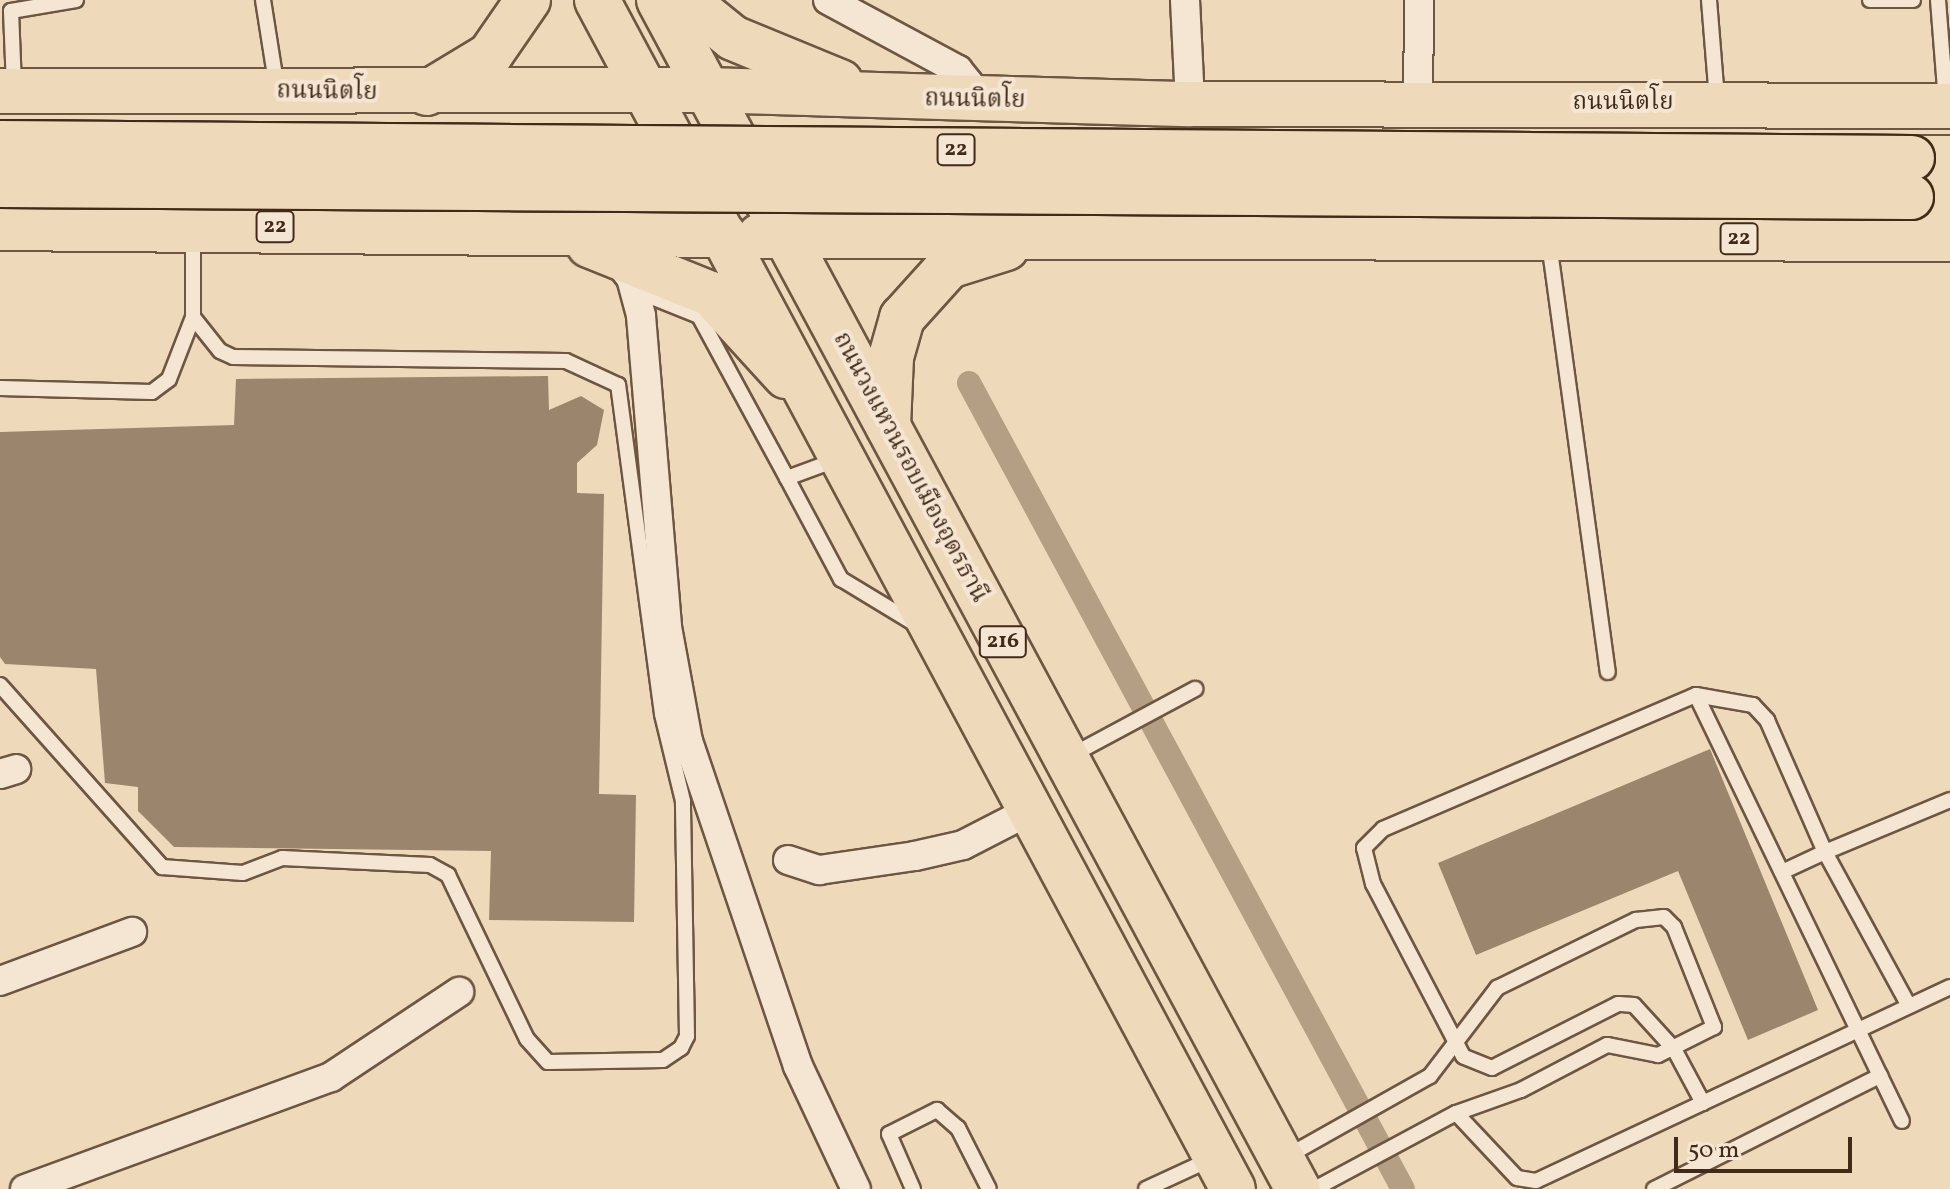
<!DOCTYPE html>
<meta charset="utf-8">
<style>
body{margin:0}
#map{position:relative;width:1950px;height:1189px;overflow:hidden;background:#efd9bb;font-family:Vollkorn,"Noto Serif Thai",serif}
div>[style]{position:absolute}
.canal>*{height:24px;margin:-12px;padding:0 12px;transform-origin:12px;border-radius:12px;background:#b49e84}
.building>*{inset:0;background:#9c856d}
.roads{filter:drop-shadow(2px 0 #6d5642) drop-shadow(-2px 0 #6d5642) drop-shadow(0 2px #6d5642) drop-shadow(0 -2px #6d5642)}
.lane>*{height:14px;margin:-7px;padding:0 7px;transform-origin:7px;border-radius:7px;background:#f5e6d3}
.street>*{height:28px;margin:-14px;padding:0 14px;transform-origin:14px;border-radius:14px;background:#f5e6d3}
.primary>*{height:44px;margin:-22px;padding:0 22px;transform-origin:22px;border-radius:22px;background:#efd9bb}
.highway>*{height:44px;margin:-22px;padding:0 22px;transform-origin:22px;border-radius:22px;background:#efd9bb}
.bridges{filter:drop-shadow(2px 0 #422a19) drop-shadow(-2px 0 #422a19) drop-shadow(0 2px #422a19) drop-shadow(0 -2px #422a19)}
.highway-bridge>*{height:44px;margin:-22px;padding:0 22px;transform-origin:22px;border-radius:22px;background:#efd9bb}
span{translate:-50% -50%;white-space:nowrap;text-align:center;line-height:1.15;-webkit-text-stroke:8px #f5e6d3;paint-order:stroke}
.shield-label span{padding:2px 6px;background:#f5e6d3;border:2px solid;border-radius:6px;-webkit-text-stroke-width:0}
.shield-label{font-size:22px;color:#422a19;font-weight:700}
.street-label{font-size:24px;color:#422a19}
.scale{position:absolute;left:1674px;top:1137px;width:178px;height:36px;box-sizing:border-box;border:4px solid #422a19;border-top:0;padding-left:10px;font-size:24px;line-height:28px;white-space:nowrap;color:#422a19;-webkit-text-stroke:6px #f5e6d3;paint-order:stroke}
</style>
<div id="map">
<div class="canal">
<div style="left:969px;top:383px;width:915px;rotate:61.7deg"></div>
</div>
<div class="building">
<div style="clip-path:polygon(548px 376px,549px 410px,581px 396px,604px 410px,597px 445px,577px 463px,577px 493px,604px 494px,599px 794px,636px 795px,634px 922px,489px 920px,491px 851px,174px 847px,138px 811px,138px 787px,105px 783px,96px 669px,5px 664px,0 657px,0 432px,234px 425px,236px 379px)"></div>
<div style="clip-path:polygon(1710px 749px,1818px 1010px,1748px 1040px,1678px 871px,1476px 955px,1438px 863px)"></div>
</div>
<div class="roads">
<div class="lane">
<div style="left:263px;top:0;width:89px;rotate:81deg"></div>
<div style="left:1709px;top:0;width:100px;rotate:85.4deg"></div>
<div style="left:1870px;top:0;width:43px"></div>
<div style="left:1938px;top:0;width:101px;rotate:85.5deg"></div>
<div style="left:14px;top:86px;width:75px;rotate:-92.3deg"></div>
<div style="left:11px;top:11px;width:66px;rotate:-9.6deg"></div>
<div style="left:1549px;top:243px;width:433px;rotate:82.2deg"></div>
<div style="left:634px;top:290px;width:70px;rotate:21.8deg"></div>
<div style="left:699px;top:316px;width:184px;rotate:61.5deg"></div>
<div style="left:787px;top:478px;width:52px;rotate:-20.2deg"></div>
<div style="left:0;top:388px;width:152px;rotate:1.5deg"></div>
<div style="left:152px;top:392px;width:21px;rotate:-37deg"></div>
<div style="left:169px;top:379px;width:66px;rotate:-68.8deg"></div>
<div style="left:787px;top:478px;width:115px;rotate:61.9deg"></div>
<div style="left:841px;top:579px;width:89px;rotate:31.2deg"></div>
<div style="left:0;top:685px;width:244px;rotate:48.3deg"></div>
<div style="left:162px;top:867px;width:81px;rotate:4.2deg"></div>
<div style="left:243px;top:873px;width:42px;rotate:-21deg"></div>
<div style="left:282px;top:858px;width:148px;rotate:2.7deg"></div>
<div style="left:430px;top:865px;width:21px;rotate:29deg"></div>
<div style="left:448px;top:875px;width:182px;rotate:64.3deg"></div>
<div style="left:527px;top:1039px;width:31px;rotate:48deg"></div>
<div style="left:548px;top:1062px;width:115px;rotate:-1deg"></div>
<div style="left:663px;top:1060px;width:22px;rotate:-34deg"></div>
<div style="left:681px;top:1048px;width:13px;rotate:-63deg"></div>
<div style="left:687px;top:1036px;width:235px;rotate:-91deg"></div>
<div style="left:683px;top:801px;width:89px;rotate:-103.6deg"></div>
<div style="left:662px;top:714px;width:332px;rotate:-97.6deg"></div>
<div style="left:618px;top:385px;width:57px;rotate:-155.2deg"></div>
<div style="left:566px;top:361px;width:333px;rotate:-179.3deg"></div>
<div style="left:233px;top:357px;width:14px;rotate:-155deg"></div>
<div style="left:220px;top:351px;width:43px;rotate:-128.5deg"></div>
<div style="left:193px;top:317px;width:83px;rotate:-90deg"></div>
<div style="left:1696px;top:695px;width:473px;rotate:64.2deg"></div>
<div style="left:1072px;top:755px;width:140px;rotate:-28.2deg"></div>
<div style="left:1782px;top:872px;width:47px;rotate:-24.9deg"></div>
<div style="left:1825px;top:852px;width:175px;rotate:61.4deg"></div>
<div style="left:1703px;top:1103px;width:61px;rotate:-118.2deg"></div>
<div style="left:1674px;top:1049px;width:59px;rotate:-132.3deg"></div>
<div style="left:1634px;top:1005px;width:16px;rotate:-176deg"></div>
<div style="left:1618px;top:1004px;width:141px;rotate:153.1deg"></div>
<div style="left:1492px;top:1068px;width:31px;rotate:-158deg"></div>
<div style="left:1463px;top:1056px;width:194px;rotate:-117.6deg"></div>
<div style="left:1373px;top:884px;width:37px;rotate:-104deg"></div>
<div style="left:1364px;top:848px;width:27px;rotate:-45deg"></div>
<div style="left:1383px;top:829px;width:340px;rotate:-23.2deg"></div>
<div style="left:1696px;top:695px;width:58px;rotate:10deg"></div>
<div style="left:1753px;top:705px;width:21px;rotate:47deg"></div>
<div style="left:1767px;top:720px;width:144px;rotate:66.3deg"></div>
<div style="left:1825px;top:852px;width:135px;rotate:-22.6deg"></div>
<div style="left:1456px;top:1113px;width:89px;rotate:46.8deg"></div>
<div style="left:1517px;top:1178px;width:19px;rotate:9deg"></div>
<div style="left:1536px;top:1181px;width:457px;rotate:-25.1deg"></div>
<div style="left:1286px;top:1157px;width:165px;rotate:-29.4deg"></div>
<div style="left:1430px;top:1076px;width:111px;rotate:-52.7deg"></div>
<div style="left:1497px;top:988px;width:155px;rotate:-26.1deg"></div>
<div style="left:1636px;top:920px;width:28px;rotate:-6deg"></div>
<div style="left:1664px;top:917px;width:14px;rotate:45deg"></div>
<div style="left:1674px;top:927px;width:108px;rotate:68.2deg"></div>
<div style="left:1714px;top:1027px;width:63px;rotate:153.4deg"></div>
<div style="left:1658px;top:1055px;width:52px;rotate:-168.9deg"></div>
<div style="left:1607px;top:1045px;width:97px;rotate:152.4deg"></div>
<div style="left:1521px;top:1090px;width:69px;rotate:160.5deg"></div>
<div style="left:1456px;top:1113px;width:161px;rotate:151.8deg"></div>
<div style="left:913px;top:1189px;width:60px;rotate:-113.6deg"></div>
<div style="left:889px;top:1134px;width:54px;rotate:-26.6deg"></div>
<div style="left:937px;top:1110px;width:28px;rotate:41deg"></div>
<div style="left:958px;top:1128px;width:68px;rotate:63.1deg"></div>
<div style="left:1146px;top:1189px;width:72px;rotate:-24.8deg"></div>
<div style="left:1654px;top:1189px;width:253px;rotate:-26.6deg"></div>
</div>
<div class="street">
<div style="left:828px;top:0;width:148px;rotate:28.3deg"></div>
<div style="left:958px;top:70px;width:40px;rotate:51deg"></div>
<div style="left:1185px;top:0;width:104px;rotate:87.2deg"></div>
<div style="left:1418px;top:103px;width:103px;rotate:-89.4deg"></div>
<div style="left:613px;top:255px;width:29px;rotate:52deg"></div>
<div style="left:631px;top:278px;width:39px;rotate:75deg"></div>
<div style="left:641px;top:316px;width:312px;rotate:85.2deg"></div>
<div style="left:667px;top:627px;width:116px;rotate:79.6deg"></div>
<div style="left:688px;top:741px;width:343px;rotate:71.3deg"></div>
<div style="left:798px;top:1066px;width:136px;rotate:64.8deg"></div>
<div style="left:0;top:774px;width:17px;rotate:-17deg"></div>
<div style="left:788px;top:860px;width:33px;rotate:18deg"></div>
<div style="left:819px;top:870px;width:97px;rotate:-8.3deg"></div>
<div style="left:915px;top:856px;width:49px;rotate:-12.9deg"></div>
<div style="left:963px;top:845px;width:76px;rotate:-27.2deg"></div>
<div style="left:0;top:981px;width:141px;rotate:-20.4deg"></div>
<div style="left:25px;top:1189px;width:326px;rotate:-20.1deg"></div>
<div style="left:331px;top:1077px;width:154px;rotate:-33.6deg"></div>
</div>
<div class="primary">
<div style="left:0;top:91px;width:707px;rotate:-0.08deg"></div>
<div style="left:427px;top:93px;width:74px;rotate:-31.1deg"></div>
<div style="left:490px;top:55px;width:67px;rotate:-55.4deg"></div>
<div style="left:0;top:228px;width:724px;rotate:0.55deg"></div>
<div style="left:589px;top:245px;width:131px;rotate:21.9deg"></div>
<div style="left:711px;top:294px;width:111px;rotate:47.6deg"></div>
</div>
<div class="highway">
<div style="left:597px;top:0;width:1348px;rotate:61.86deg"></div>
<div style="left:659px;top:0;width:1350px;rotate:61.75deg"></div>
<div style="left:686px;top:0;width:60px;rotate:39deg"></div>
<div style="left:733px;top:38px;width:116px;rotate:22.4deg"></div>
<div style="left:707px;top:90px;width:483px;rotate:1.7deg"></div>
<div style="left:1190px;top:104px;width:760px;rotate:0.15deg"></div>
<div style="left:1912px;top:158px;width:38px"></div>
<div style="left:1911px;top:197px;width:39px;rotate:1deg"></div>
<div style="left:760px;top:236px;width:1190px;rotate:0.14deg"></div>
<div style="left:888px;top:426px;width:69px;rotate:-87.5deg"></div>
<div style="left:891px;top:357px;width:41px;rotate:-74.2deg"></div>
<div style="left:902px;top:318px;width:70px;rotate:-47.9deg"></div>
<div style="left:949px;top:266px;width:60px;rotate:-17.5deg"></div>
</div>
</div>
<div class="bridges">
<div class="highway-bridge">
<div style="left:0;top:143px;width:1912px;rotate:0.45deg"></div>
<div style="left:0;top:185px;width:1911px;rotate:0.36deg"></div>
</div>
</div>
<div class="shield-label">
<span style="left:956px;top:150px">22</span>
<span style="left:275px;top:227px">22</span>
<span style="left:1739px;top:239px">22</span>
<span style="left:1003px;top:642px">216</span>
</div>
<div class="street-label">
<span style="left:327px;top:93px;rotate:1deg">ถนนนิตโย</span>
<span style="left:975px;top:101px;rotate:1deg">ถนนนิตโย</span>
<span style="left:1623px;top:104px">ถนนนิตโย</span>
<span style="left:909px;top:468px;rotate:62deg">ถนนวงแหวนรอบเมืองอุดรธานี</span>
</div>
<div class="scale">50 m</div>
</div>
